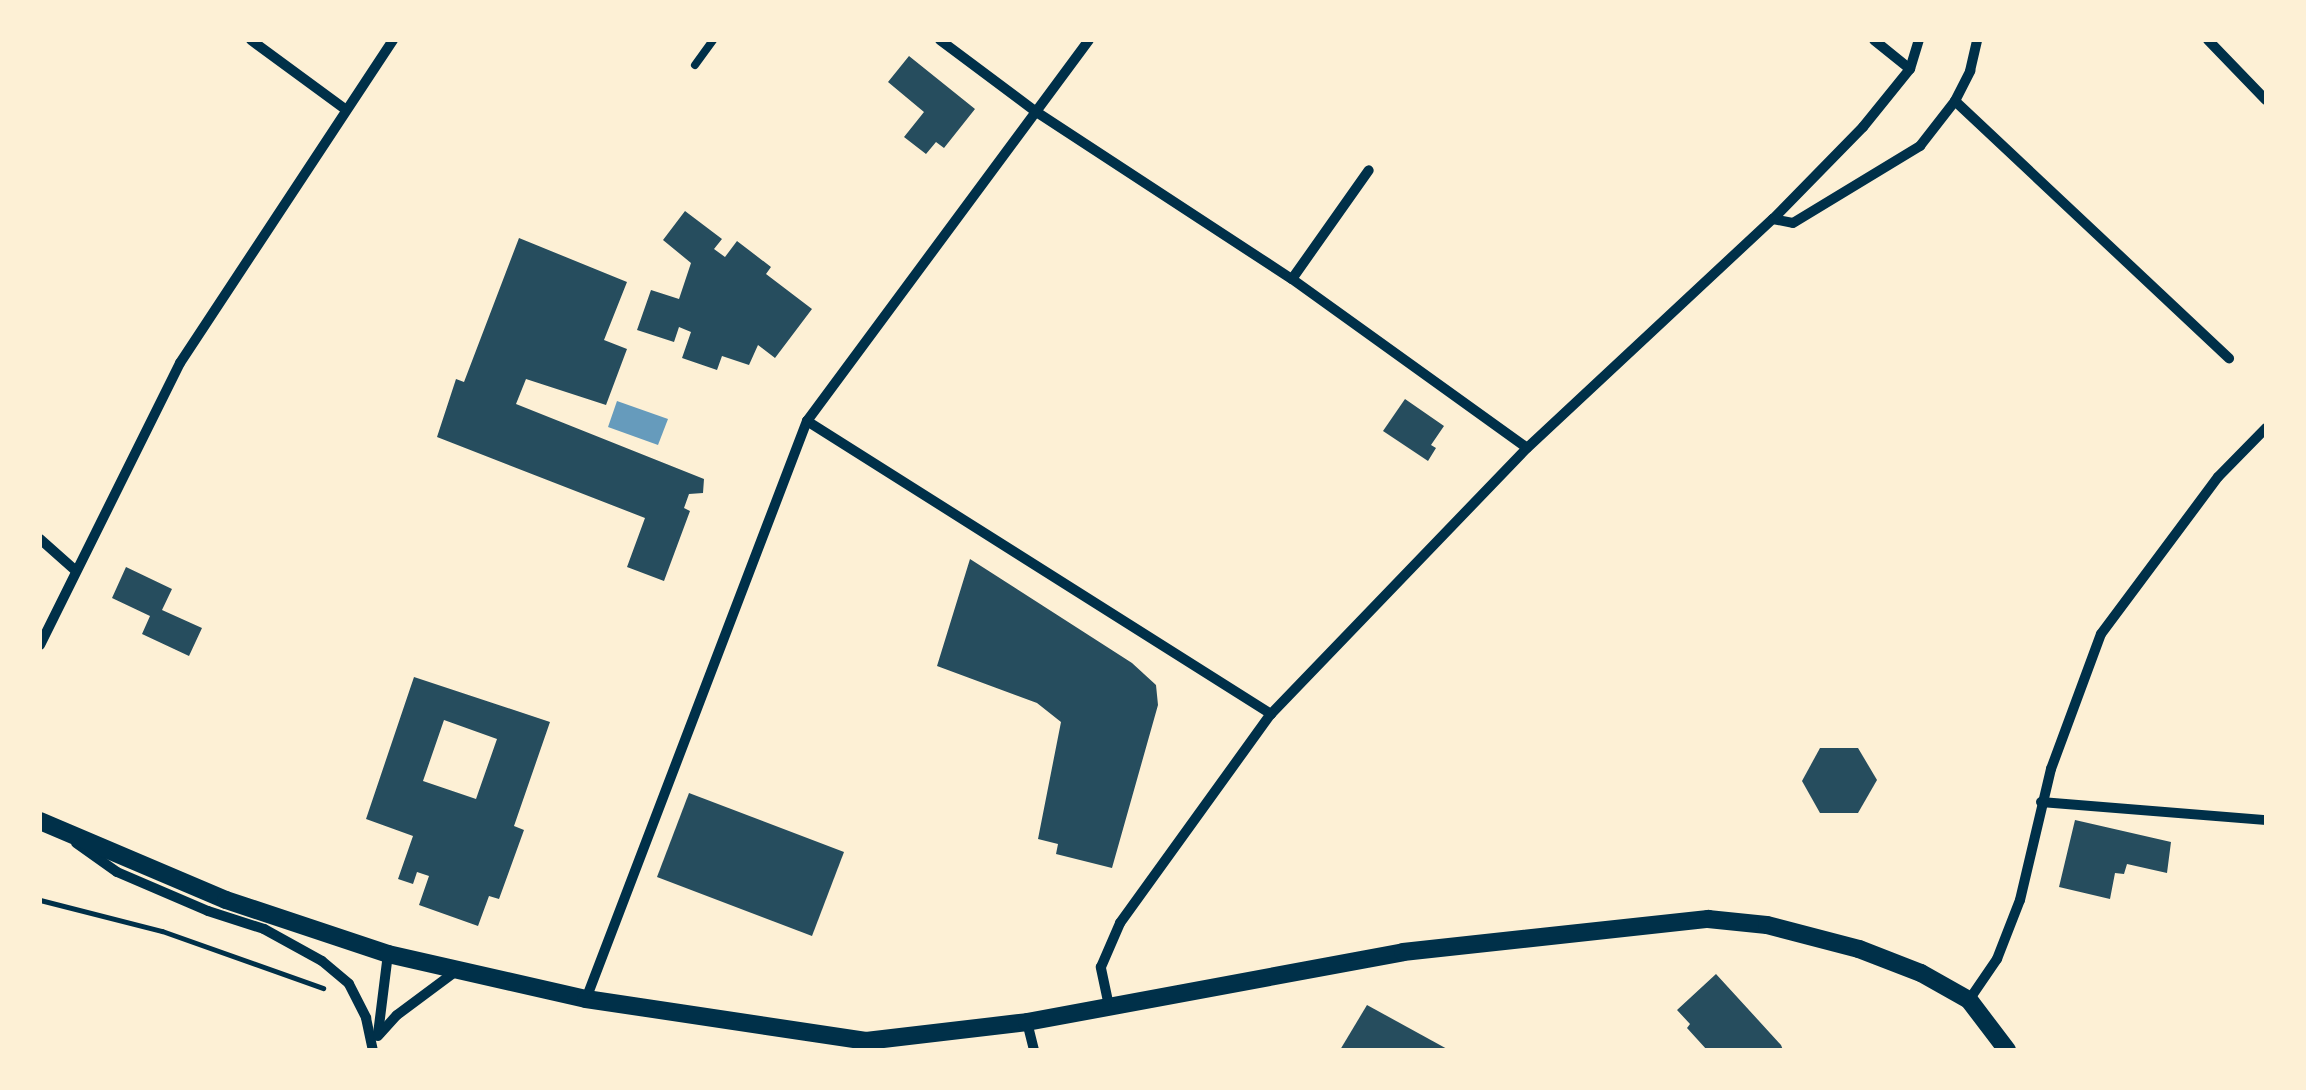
<!DOCTYPE html>
<style>
body{margin:0}
#map{position:relative;width:2306px;height:1090px;overflow:hidden;background:#fdf0d5;font-family:Commissioner,sans-serif}
div>[style]{position:absolute}
.water>*{inset:0;background:#669bbc}
.building>*{inset:0;background:#264d5e}
.path>*{height:5px;margin:-2.5px;padding:0 2.5px;transform-origin:2.5px;border-radius:2.5px;background:#003049}
.service>*{height:8px;margin:-4px;padding:0 4px;transform-origin:4px;border-radius:4px;background:#003049}
.minor>*{height:10px;margin:-5px;padding:0 5px;transform-origin:5px;border-radius:5px;background:#003049}
.tertiary>*{height:18px;margin:-9px;padding:0 9px;transform-origin:9px;border-radius:9px;background:#003049}
span{translate:-50% -50%;white-space:nowrap;text-align:center;line-height:1.15;-webkit-text-stroke:8px #fdf0d5;paint-order:stroke}
.frame{position:absolute;inset:0;border:42px solid #fdf0d5;pointer-events:none}
</style>
<div id="map">
<div class="water">
<div style="clip-path:polygon(617px 401px,668px 419px,658px 445px,608px 427px)"></div>
</div>
<div class="building">
<div style="clip-path:polygon(909px 56px,975px 109px,944px 148px,936px 142px,926px 154px,904px 137px,924px 112px,888px 82px)"></div>
<div style="clip-path:polygon(685px 211px,722px 239px,714px 249px,725px 257px,737px 241px,771px 267px,766px 274px,812px 309px,775px 358px,758px 345px,749px 365px,722px 356px,717px 370px,682px 358px,691px 332px,679px 327px,674px 342px,637px 330px,651px 290px,679px 299px,691px 263px,663px 240px)"></div>
<div style="clip-path:polygon(519px 238px,627px 282px,604px 340px,627px 349px,606px 405px,526px 379px,516px 404px,704px 479px,703px 493px,689px 494px,684px 508px,690px 511px,664px 581px,627px 567px,645px 518px,437px 437px,456px 379px,464px 382px)"></div>
<div style="clip-path:polygon(1405px 399px,1444px 426px,1431px 445px,1436px 448px,1428px 461px,1383px 431px)"></div>
<div style="clip-path:polygon(970px 559px,1132px 663px,1156px 685px,1158px 705px,1112px 868px,1056px 854px,1058px 844px,1038px 839px,1061px 722px,1037px 703px,937px 666px)"></div>
<div style="clip-path:polygon(126px 567px,172px 589px,162px 610px,202px 628px,189px 656px,142px 634px,150px 616px,112px 598px)"></div>
<div style="clip-path:polygon(evenodd,414px 677px,550px 722px,514px 826px,524px 830px,499px 899px,489px 896px,478px 926px,419px 905px,429px 876px,417px 872px,413px 884px,398px 879px,413px 836px,366px 819px,414px 677px,444px 720px,497px 739px,476px 799px,423px 781px,444px 720px)"></div>
<div style="clip-path:polygon(1820px 748px,1858px 748px,1877px 780px,1858px 813px,1820px 813px,1802px 781px)"></div>
<div style="clip-path:polygon(689px 793px,844px 852px,812px 936px,657px 877px)"></div>
<div style="clip-path:polygon(2075px 820px,2171px 842px,2167px 873px,2127px 864px,2124px 874px,2115px 873px,2110px 899px,2059px 887px)"></div>
<div style="clip-path:polygon(1716px 974px,1781px 1045px,1783px 1050px,1707px 1050px,1687px 1028px,1690px 1024px,1677px 1010px)"></div>
<div style="clip-path:polygon(1367px 1005px,1449px 1050px,1340px 1050px)"></div>
</div>
<div class="path">
<div style="left:40px;top:900px;width:126px;rotate:14.3deg"></div>
<div style="left:162px;top:931px;width:171px;rotate:19.5deg"></div>
</div>
<div class="service">
<div style="left:695px;top:65px;width:31px;rotate:-54deg"></div>
</div>
<div class="minor">
<div style="left:251px;top:40px;width:117px;rotate:36.3deg"></div>
<div style="left:940px;top:40px;width:119px;rotate:36.8deg"></div>
<div style="left:1035px;top:111px;width:307px;rotate:33.2deg"></div>
<div style="left:1292px;top:279px;width:289px;rotate:35.7deg"></div>
<div style="left:1874px;top:40px;width:46px;rotate:38.9deg"></div>
<div style="left:2208px;top:40px;width:83px;rotate:46deg"></div>
<div style="left:1955px;top:101px;width:376px;rotate:43.2deg"></div>
<div style="left:1773px;top:219px;width:20px;rotate:11deg"></div>
<div style="left:1793px;top:223px;width:149px;rotate:-31.2deg"></div>
<div style="left:1920px;top:146px;width:57px;rotate:-52.1deg"></div>
<div style="left:1955px;top:101px;width:34px;rotate:-63deg"></div>
<div style="left:1970px;top:71px;width:32px;rotate:-77deg"></div>
<div style="left:1292px;top:279px;width:133px;rotate:-54.8deg"></div>
<div style="left:807px;top:421px;width:549px;rotate:32.27deg"></div>
<div style="left:40px;top:539px;width:47px;rotate:41.5deg"></div>
<div style="left:40px;top:645px;width:315px;rotate:-63.6deg"></div>
<div style="left:180px;top:363px;width:387px;rotate:-56.6deg"></div>
<div style="left:2041px;top:802px;width:226px;rotate:4.6deg"></div>
<div style="left:76px;top:843px;width:50px;rotate:35.3deg"></div>
<div style="left:117px;top:872px;width:99px;rotate:23.2deg"></div>
<div style="left:208px;top:911px;width:59px;rotate:17.8deg"></div>
<div style="left:264px;top:929px;width:66px;rotate:28.9deg"></div>
<div style="left:322px;top:961px;width:35px;rotate:40deg"></div>
<div style="left:349px;top:984px;width:38px;rotate:63deg"></div>
<div style="left:366px;top:1018px;width:33px;rotate:78deg"></div>
<div style="left:586px;top:999px;width:619px;rotate:-69.08deg"></div>
<div style="left:807px;top:421px;width:474px;rotate:-53.5deg"></div>
<div style="left:1969px;top:1000px;width:50px;rotate:-55.7deg"></div>
<div style="left:1997px;top:959px;width:63px;rotate:-68.7deg"></div>
<div style="left:2020px;top:900px;width:135px;rotate:-76.7deg"></div>
<div style="left:2051px;top:769px;width:144px;rotate:-69.7deg"></div>
<div style="left:2101px;top:634px;width:196px;rotate:-53.3deg"></div>
<div style="left:2218px;top:477px;width:69px;rotate:-45.6deg"></div>
<div style="left:1109px;top:1006px;width:40px;rotate:-102deg"></div>
<div style="left:1101px;top:967px;width:48px;rotate:-66.6deg"></div>
<div style="left:1120px;top:923px;width:258px;rotate:-54.2deg"></div>
<div style="left:1271px;top:714px;width:369px;rotate:-46.1deg"></div>
<div style="left:1527px;top:448px;width:336px;rotate:-43deg"></div>
<div style="left:1773px;top:219px;width:129px;rotate:-45.6deg"></div>
<div style="left:1863px;top:127px;width:75px;rotate:-51deg"></div>
<div style="left:1910px;top:69px;width:30px;rotate:-73deg"></div>
<div style="left:1027px;top:1022px;width:29px;rotate:76deg"></div>
<div style="left:378px;top:1034px;width:81px;rotate:-82.9deg"></div>
<div style="left:378px;top:1036px;width:28px;rotate:-48deg"></div>
<div style="left:397px;top:1015px;width:72px;rotate:-36.6deg"></div>
</div>
<div class="tertiary">
<div style="left:40px;top:821px;width:202px;rotate:23deg"></div>
<div style="left:226px;top:900px;width:171px;rotate:18.4deg"></div>
<div style="left:388px;top:954px;width:203px;rotate:12.8deg"></div>
<div style="left:586px;top:999px;width:283px;rotate:8.5deg"></div>
<div style="left:866px;top:1041px;width:162px;rotate:-6.7deg"></div>
<div style="left:1027px;top:1022px;width:382px;rotate:-10.5deg"></div>
<div style="left:1403px;top:952px;width:307px;rotate:-6.2deg"></div>
<div style="left:1708px;top:919px;width:59px;rotate:5.8deg"></div>
<div style="left:1767px;top:925px;width:95px;rotate:14.6deg"></div>
<div style="left:1859px;top:949px;width:66px;rotate:21.2deg"></div>
<div style="left:1921px;top:973px;width:55px;rotate:29.4deg"></div>
<div style="left:1969px;top:1000px;width:63px;rotate:52.8deg"></div>
</div>
<div class="frame"></div>
</div>
